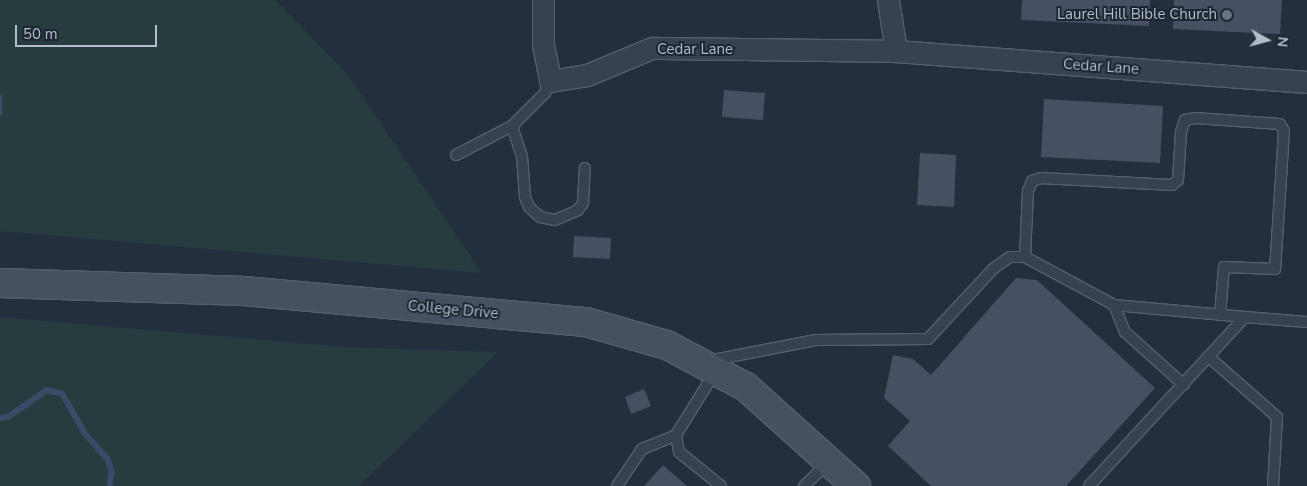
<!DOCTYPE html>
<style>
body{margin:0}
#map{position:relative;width:1307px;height:486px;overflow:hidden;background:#242f3e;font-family:"Nunito Sans",sans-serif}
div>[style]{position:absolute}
.green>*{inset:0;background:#263c3f}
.stream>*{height:5.5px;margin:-2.75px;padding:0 2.75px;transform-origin:2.75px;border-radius:2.75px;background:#394c67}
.building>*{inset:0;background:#455162}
.roads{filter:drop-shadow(1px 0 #565f6c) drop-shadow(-1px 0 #565f6c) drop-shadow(0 1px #565f6c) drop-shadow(0 -1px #565f6c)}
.service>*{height:10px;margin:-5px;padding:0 5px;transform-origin:5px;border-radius:5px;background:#38414e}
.minor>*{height:21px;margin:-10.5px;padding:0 10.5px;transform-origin:10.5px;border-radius:10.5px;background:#38414e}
.secondary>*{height:28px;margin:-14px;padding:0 14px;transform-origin:14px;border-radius:14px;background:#465061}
.dots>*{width:14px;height:14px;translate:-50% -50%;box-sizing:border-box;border:2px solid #1d2633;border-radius:50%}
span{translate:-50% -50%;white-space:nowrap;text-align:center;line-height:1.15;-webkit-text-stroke:4px #1d2633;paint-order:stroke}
.poi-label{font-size:15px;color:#b4bcc9}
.right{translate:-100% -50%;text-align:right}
.street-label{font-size:15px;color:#b4bcc9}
.north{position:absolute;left:1242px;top:15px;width:50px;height:50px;-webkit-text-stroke:4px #1d2633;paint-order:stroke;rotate:97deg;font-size:14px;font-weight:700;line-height:20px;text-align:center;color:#b4bcc9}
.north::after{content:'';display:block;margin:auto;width:18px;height:22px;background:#b4bcc9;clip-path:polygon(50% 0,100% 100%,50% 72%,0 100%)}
.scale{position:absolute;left:15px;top:25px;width:142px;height:22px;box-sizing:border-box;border:2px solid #b4bcc9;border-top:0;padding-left:6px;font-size:15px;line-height:18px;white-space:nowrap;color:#b4bcc9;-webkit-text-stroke:4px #1d2633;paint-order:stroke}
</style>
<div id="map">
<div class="green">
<div style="clip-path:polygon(0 0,275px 0,348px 75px,482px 273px,0 231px)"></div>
<div style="clip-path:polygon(0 317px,345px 347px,498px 352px,359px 486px,0 486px)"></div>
</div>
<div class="stream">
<div style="left:0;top:97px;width:16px;rotate:90deg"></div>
<div style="left:0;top:418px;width:8px;rotate:-7deg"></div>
<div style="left:8px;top:417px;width:47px;rotate:-34.7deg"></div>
<div style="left:47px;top:390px;width:16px;rotate:14deg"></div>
<div style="left:63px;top:394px;width:45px;rotate:60.6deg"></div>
<div style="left:85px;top:433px;width:35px;rotate:49deg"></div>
<div style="left:108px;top:459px;width:14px;rotate:73deg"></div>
<div style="left:112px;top:472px;width:14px;rotate:98deg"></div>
</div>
<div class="building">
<div style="clip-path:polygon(1022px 0,1150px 0,1149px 26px,1021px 20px)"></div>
<div style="clip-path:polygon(1174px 0,1282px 0,1280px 34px,1173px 29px)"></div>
<div style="clip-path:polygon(724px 90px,765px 93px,763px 120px,722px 117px)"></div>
<div style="clip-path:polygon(1044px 99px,1163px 106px,1160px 163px,1041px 157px)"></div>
<div style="clip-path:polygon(920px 153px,956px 155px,954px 207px,917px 205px)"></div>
<div style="clip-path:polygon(574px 236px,611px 238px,610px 259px,573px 257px)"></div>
<div style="clip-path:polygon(1016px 278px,1037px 280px,1155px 388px,1066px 486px,931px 486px,888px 446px,910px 421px,884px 398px,893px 355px,913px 359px,931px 375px)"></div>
<div style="clip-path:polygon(644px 389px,651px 406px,631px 414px,625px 397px)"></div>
<div style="clip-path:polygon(663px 465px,687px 486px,644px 486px)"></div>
</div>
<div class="roads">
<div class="service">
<div style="left:512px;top:126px;width:32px;rotate:72deg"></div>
<div style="left:522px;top:156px;width:41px;rotate:85.8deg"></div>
<div style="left:525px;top:197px;width:11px;rotate:68deg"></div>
<div style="left:529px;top:207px;width:15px;rotate:42deg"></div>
<div style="left:540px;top:217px;width:15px;rotate:11deg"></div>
<div style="left:555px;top:220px;width:25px;rotate:-23deg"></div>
<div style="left:578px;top:210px;width:9px;rotate:-54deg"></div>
<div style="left:583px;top:203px;width:35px;rotate:-87deg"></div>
<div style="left:456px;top:155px;width:63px;rotate:-27.4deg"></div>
<div style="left:512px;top:126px;width:47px;rotate:-45deg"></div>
<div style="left:545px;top:93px;width:13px;rotate:-67deg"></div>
<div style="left:1025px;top:257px;width:66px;rotate:-87.4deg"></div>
<div style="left:1028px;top:191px;width:11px;rotate:-68deg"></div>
<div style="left:1032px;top:181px;width:9px;rotate:-18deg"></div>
<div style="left:1041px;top:178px;width:131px;rotate:3.1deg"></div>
<div style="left:1172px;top:185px;width:8px;rotate:-40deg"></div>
<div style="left:1178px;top:180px;width:48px;rotate:-86.4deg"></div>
<div style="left:1181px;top:132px;width:13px;rotate:-72deg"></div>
<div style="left:1185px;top:120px;width:10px;rotate:-11deg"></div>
<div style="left:1195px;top:118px;width:85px;rotate:4deg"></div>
<div style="left:1280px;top:124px;width:8px;rotate:60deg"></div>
<div style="left:1284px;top:131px;width:138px;rotate:93.7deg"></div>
<div style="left:1275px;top:269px;width:51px;rotate:-177.8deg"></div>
<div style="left:1224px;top:267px;width:48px;rotate:94.8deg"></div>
<div style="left:1114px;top:305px;width:29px;rotate:68deg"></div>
<div style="left:1125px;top:332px;width:79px;rotate:41.9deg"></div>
<div style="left:1210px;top:358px;width:89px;rotate:41.4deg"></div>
<div style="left:1277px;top:417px;width:69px;rotate:93.3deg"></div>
<div style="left:708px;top:361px;width:110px;rotate:-11deg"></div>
<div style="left:816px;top:340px;width:112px;rotate:-0.5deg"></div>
<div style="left:928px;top:339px;width:97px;rotate:-47.1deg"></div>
<div style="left:994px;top:268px;width:19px;rotate:-35deg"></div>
<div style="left:1010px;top:257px;width:15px"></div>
<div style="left:1025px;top:257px;width:101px;rotate:28.3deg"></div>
<div style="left:1114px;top:305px;width:132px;rotate:5.2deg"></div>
<div style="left:676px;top:435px;width:17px;rotate:80deg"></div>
<div style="left:679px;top:452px;width:54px;rotate:39deg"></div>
<div style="left:617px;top:486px;width:45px;rotate:-56deg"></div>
<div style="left:642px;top:449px;width:37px;rotate:-22deg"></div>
<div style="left:676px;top:435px;width:74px;rotate:-58.2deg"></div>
<div style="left:804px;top:486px;width:35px;rotate:-44deg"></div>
<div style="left:1089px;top:486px;width:230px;rotate:-47.3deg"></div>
<div style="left:1245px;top:317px;width:62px;rotate:4.6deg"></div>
</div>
<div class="minor">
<div style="left:543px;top:0;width:44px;rotate:90deg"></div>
<div style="left:543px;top:44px;width:38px;rotate:79deg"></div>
<div style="left:550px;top:81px;width:37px;rotate:-9deg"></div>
<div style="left:587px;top:75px;width:70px;rotate:-22.6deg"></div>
<div style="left:652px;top:48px;width:244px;rotate:0.7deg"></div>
<div style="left:896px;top:51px;width:52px;rotate:-98.9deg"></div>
<div style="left:896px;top:51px;width:412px;rotate:4.3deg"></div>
</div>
<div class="secondary">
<div style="left:0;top:283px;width:244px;rotate:1.9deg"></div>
<div style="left:244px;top:291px;width:343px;rotate:5.2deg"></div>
<div style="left:586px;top:322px;width:84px;rotate:15.9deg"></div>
<div style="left:667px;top:345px;width:89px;rotate:28deg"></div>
<div style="left:746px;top:387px;width:148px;rotate:42deg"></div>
</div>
</div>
<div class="dots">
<div style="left:1227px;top:15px;background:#6b7280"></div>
</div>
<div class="poi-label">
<span class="right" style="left:1217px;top:15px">Laurel Hill Bible Church</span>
</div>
<div class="street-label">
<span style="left:695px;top:50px">Cedar Lane</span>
<span style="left:1101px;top:67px;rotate:4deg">Cedar Lane</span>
<span style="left:453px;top:310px;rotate:5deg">College Drive</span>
</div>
<div class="north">N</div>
<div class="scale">50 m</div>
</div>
